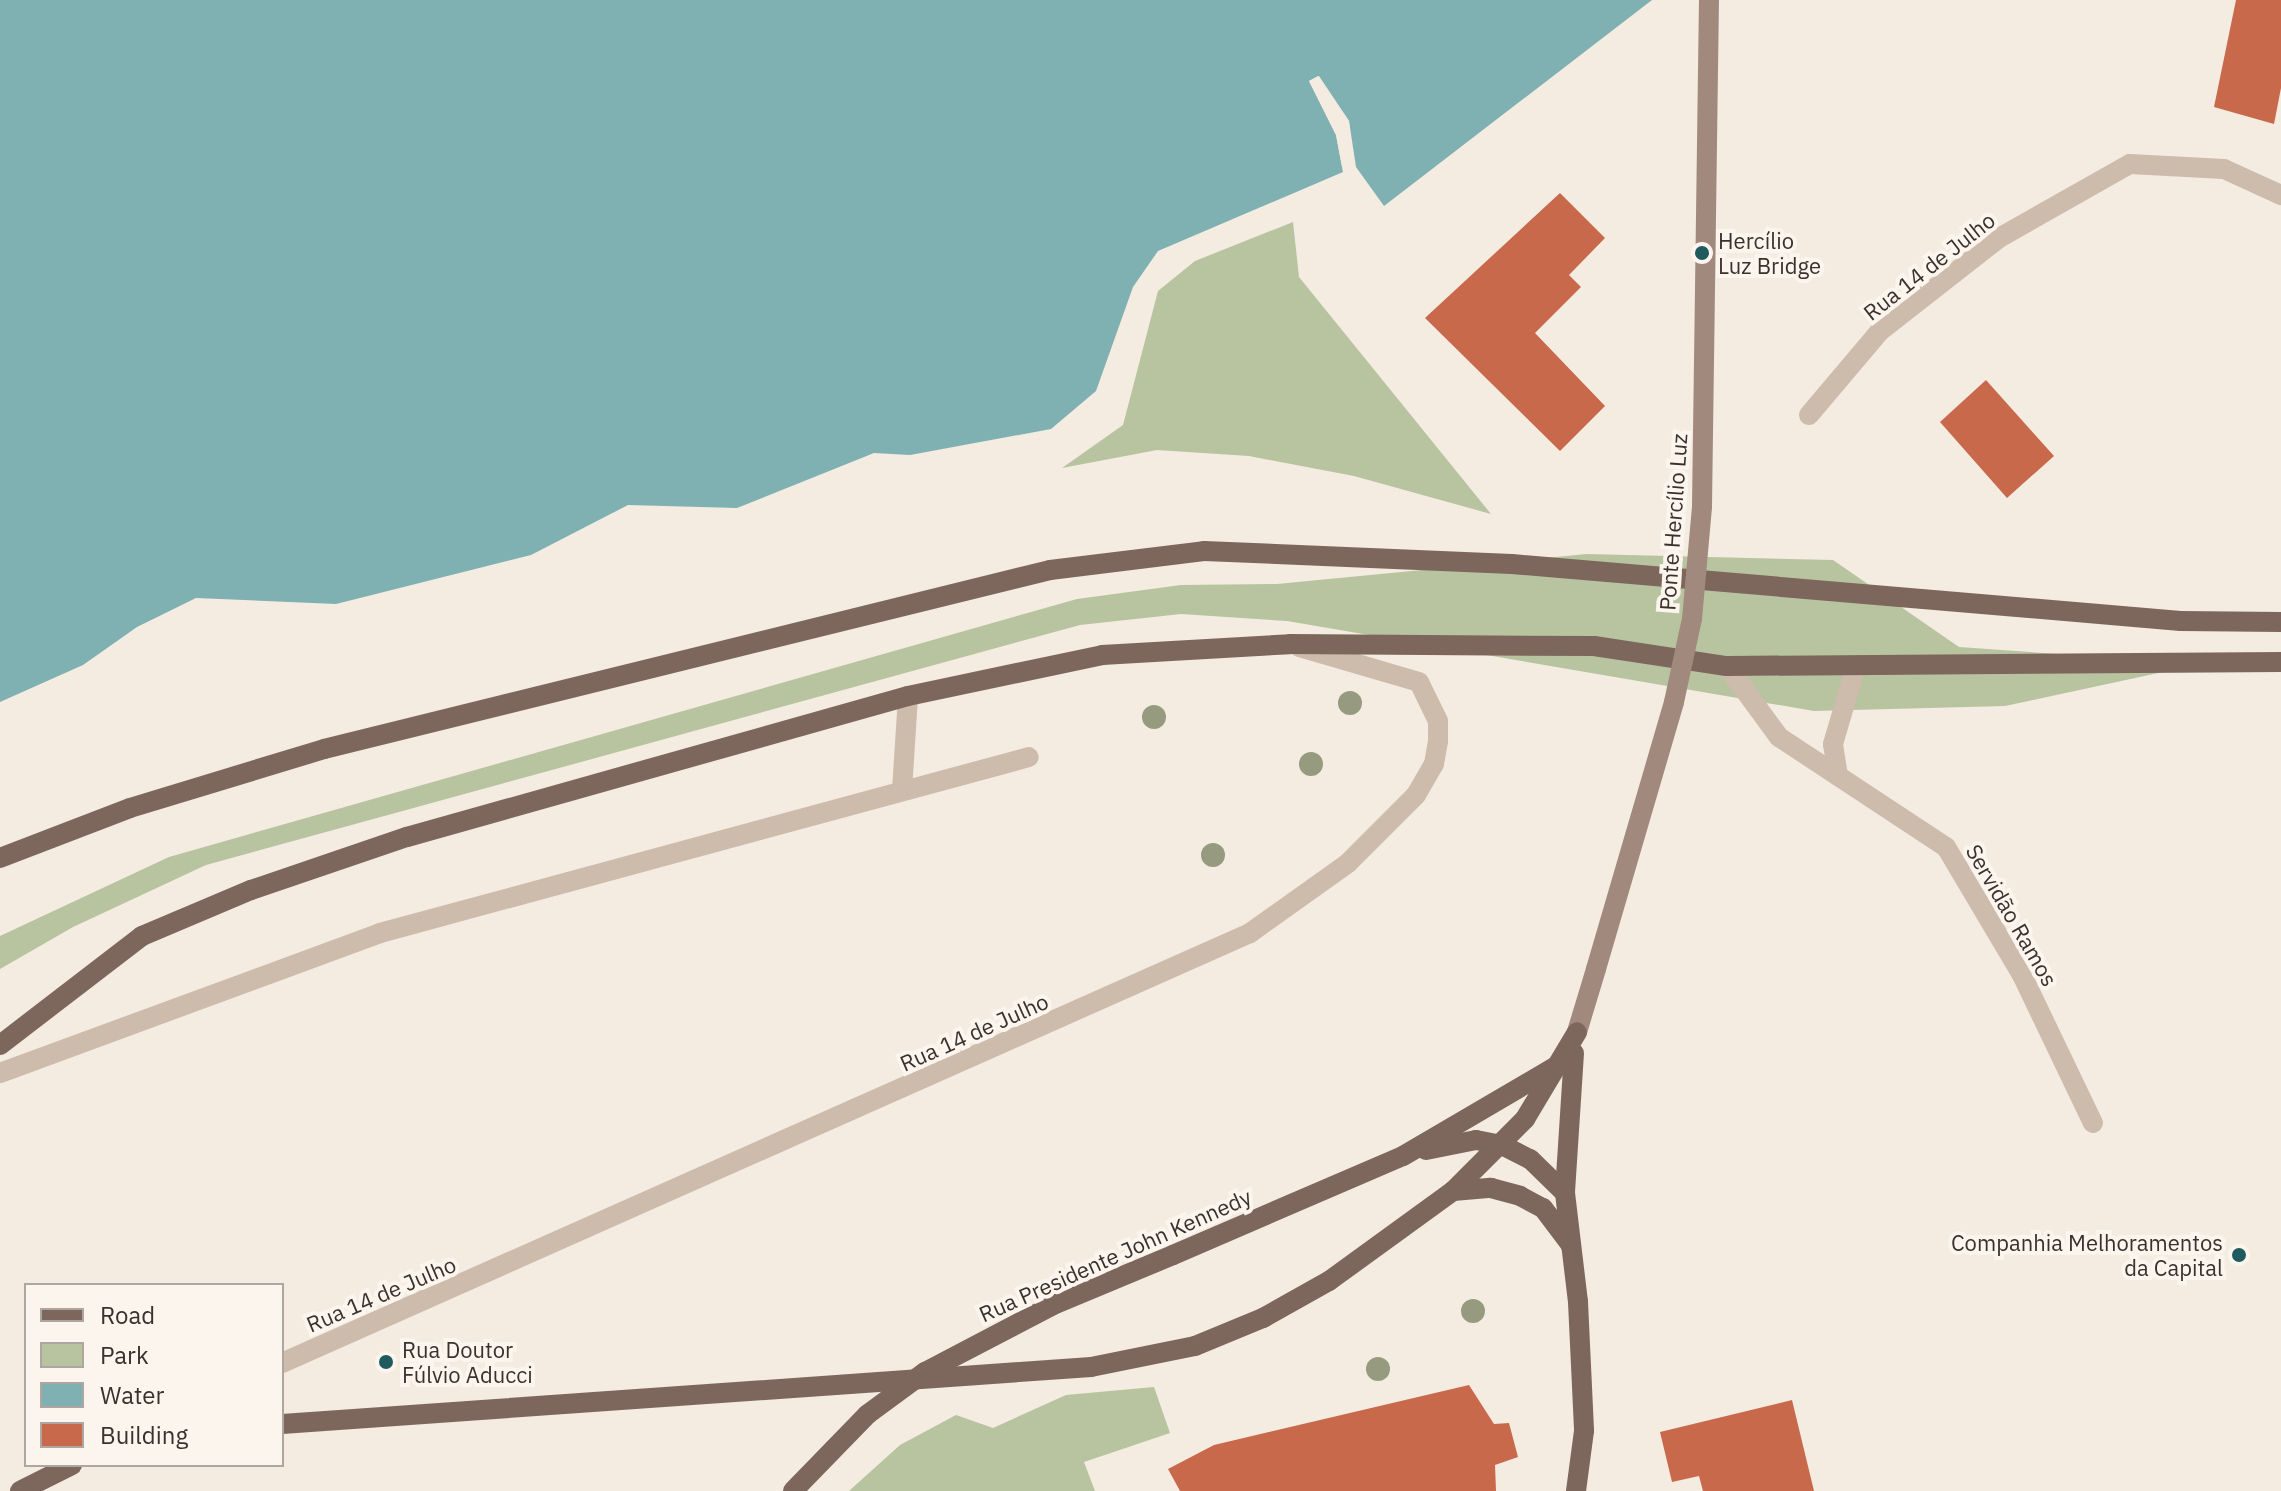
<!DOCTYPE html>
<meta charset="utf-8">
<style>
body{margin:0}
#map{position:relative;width:2281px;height:1491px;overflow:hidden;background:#f4ebe1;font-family:"IBM Plex Sans",sans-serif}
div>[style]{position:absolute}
.green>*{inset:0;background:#b8c4a0}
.water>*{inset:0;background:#7fb0b2}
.pier>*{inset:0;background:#f4ebe1}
.building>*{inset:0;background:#c8694b}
.street>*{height:20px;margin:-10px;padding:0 10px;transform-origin:10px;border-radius:10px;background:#cdbbac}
.secondary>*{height:20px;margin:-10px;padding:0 10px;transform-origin:10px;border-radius:10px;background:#a18a7d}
.primary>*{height:20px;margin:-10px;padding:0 10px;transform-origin:10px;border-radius:10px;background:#7d675c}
.secondary-bridge>*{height:20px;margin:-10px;padding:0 10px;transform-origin:10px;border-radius:10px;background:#a18a7d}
.primary-bridge>*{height:20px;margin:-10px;padding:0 10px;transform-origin:10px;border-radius:10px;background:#7d675c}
.trees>*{width:24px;height:24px;margin:-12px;border-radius:50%;background:#969b7f}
.dots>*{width:22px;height:22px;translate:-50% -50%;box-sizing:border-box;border:4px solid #fbf5ee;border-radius:50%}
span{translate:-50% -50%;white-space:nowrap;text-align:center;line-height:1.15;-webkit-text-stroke:8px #fbf5ee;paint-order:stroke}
.poi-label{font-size:22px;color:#3b302b}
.left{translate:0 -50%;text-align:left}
.right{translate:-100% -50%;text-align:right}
.street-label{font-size:22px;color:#3b302b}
.legend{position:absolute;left:24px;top:1283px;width:260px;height:184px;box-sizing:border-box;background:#fbf5ee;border:2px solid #aea6a0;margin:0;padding:10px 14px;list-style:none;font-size:24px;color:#3b302b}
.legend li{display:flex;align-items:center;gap:16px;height:40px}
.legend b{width:40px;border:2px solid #aea6a0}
</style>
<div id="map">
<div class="green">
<div style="clip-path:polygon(1293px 222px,1299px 277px,1491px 514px,1354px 476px,1249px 456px,1157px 450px,1062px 468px,1123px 425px,1158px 291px,1195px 261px)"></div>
<div style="clip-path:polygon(1587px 554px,1833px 560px,1959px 647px,2200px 664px,2005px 706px,1814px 711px,1287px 621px,1181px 614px,1080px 625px,206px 865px,73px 927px,0 969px,0 936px,169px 857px,1077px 599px,1181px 585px,1277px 584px)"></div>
<div style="clip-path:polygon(1154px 1387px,1170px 1433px,1084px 1462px,1095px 1491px,849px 1491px,900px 1445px,956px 1415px,993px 1428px,1066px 1395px)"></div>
</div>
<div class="water">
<div style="clip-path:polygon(0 0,1652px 0,1384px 206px,1356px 167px,1349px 121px,1319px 76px,1309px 81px,1336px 135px,1343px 172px,1158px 251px,1133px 287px,1096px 391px,1051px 429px,910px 455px,874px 453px,737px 508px,628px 505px,531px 555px,336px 604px,196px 598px,137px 627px,83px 665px,0 702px)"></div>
</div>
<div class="pier">
<div style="clip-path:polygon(1318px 76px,1349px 121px,1353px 169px,1346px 123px,1314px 83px,1340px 134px,1343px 172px,1336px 135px,1309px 81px)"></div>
</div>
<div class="building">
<div style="clip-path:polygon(2236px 0,2281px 0,2281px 88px,2274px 124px,2214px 107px)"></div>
<div style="clip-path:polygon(1560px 193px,1605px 238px,1569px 275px,1581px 287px,1535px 333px,1605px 406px,1560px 451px,1425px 318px)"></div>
<div style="clip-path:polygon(1986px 380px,2054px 456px,2007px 498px,1940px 422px)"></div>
<div style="clip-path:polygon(1469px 1385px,1494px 1424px,1509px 1423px,1518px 1457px,1495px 1465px,1496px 1491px,1180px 1491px,1168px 1469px,1214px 1445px)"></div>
<div style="clip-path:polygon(1792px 1400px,1814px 1491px,1703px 1491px,1699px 1476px,1672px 1482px,1660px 1432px)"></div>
</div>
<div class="street">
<div style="left:1809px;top:415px;width:110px;rotate:-49.8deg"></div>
<div style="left:1880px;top:331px;width:151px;rotate:-38deg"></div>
<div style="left:1999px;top:238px;width:150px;rotate:-29.5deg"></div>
<div style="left:2130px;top:164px;width:94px;rotate:3deg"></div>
<div style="left:2224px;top:169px;width:63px;rotate:24.5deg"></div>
<div style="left:1727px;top:666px;width:88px;rotate:53.8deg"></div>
<div style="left:1779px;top:737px;width:200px;rotate:33.4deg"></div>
<div style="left:1946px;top:847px;width:149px;rotate:59.3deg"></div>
<div style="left:2022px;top:975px;width:164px;rotate:64.4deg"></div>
<div style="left:1838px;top:776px;width:32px;rotate:-99deg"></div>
<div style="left:1833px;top:744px;width:81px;rotate:-73.6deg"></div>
<div style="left:902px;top:790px;width:94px;rotate:-86.3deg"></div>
<div style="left:0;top:1073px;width:405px;rotate:-20.2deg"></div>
<div style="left:380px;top:933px;width:672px;rotate:-15.17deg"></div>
<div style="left:282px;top:1363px;width:1059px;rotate:-23.95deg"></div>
<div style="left:1250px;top:933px;width:120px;rotate:-35.5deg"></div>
<div style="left:1348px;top:863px;width:96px;rotate:-45deg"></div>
<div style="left:1416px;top:795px;width:36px;rotate:-60deg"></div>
<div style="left:1434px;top:764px;width:23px;rotate:-80deg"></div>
<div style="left:1438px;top:741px;width:20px;rotate:-90deg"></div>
<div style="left:1438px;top:721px;width:43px;rotate:-116deg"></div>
<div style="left:1419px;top:682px;width:125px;rotate:-163.7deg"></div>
</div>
<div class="secondary">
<div style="left:1577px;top:1032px;width:66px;rotate:-73.2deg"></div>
</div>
<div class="primary">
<div style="left:0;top:858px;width:139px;rotate:-21deg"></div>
<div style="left:130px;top:808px;width:203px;rotate:-16.9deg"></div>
<div style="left:324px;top:749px;width:748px;rotate:-13.85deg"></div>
<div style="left:1050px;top:570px;width:155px;rotate:-7deg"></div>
<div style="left:1204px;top:551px;width:308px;rotate:2.4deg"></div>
<div style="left:1512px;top:564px;width:671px;rotate:4.87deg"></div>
<div style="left:2181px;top:621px;width:100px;rotate:0.6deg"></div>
<div style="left:0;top:1045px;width:179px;rotate:-37.5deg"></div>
<div style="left:142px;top:936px;width:118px;rotate:-22.9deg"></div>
<div style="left:251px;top:890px;width:165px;rotate:-18.8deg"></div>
<div style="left:407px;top:837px;width:520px;rotate:-15.72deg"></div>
<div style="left:908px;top:696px;width:198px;rotate:-11.9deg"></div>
<div style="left:1102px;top:655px;width:188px;rotate:-3.3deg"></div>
<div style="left:1290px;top:644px;width:304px;rotate:0.4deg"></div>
<div style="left:1594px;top:646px;width:134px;rotate:8.6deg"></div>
<div style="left:1727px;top:666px;width:554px;rotate:-0.41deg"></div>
<div style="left:1574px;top:1053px;width:140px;rotate:93.7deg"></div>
<div style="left:1565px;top:1193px;width:110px;rotate:83.2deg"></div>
<div style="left:1578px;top:1302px;width:129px;rotate:87.3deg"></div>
<div style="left:1584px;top:1431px;width:61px;rotate:97.6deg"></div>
<div style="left:1426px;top:1150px;width:51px;rotate:-11.3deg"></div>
<div style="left:1476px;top:1140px;width:26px;rotate:11deg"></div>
<div style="left:1502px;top:1145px;width:31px;rotate:27deg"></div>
<div style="left:1530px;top:1159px;width:49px;rotate:44.2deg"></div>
<div style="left:1453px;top:1191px;width:38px;rotate:-5deg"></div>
<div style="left:1491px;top:1188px;width:30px;rotate:15deg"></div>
<div style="left:1520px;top:1196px;width:26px;rotate:28deg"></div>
<div style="left:1543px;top:1208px;width:46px;rotate:52.9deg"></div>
<div style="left:1173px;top:1255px;width:250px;rotate:-23.3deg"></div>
<div style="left:1403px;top:1156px;width:182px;rotate:-30.4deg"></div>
<div style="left:282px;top:1424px;width:811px;rotate:-4.03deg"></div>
<div style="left:1091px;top:1367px;width:106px;rotate:-11.4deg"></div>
<div style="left:1195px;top:1346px;width:74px;rotate:-22.4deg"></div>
<div style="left:1263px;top:1318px;width:76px;rotate:-29.3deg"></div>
<div style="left:1329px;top:1281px;width:153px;rotate:-36deg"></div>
<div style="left:1453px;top:1191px;width:102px;rotate:-45deg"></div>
<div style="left:1525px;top:1119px;width:101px;rotate:-59.1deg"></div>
<div style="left:20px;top:1491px;width:58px;rotate:-26.6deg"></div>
</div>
<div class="secondary-bridge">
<div style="left:1596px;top:969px;width:278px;rotate:-73.7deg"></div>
<div style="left:1674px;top:702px;width:85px;rotate:-77.8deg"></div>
<div style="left:1692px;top:619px;width:113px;rotate:-84.9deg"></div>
<div style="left:1702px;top:506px;width:506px;rotate:-89.21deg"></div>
</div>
<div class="primary-bridge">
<div style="left:793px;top:1491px;width:107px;rotate:-45.8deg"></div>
<div style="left:868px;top:1414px;width:71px;rotate:-36.4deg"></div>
<div style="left:925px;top:1372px;width:144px;rotate:-27.6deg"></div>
<div style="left:1053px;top:1305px;width:130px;rotate:-22.6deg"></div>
</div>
<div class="trees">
<div style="left:1350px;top:703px"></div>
<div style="left:1154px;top:717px"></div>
<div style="left:1311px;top:764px"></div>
<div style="left:1213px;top:855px"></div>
<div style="left:1473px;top:1311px"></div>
<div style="left:1378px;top:1369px"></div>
</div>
<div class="dots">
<div style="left:1702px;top:253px;background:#1f5a5e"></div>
<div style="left:2239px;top:1255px;background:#1f5a5e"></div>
<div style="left:386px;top:1362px;background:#1f5a5e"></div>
</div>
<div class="poi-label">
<span class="left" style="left:1718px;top:253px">Hercílio<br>Luz Bridge</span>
<span class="right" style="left:2223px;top:1255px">Companhia Melhoramentos<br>da Capital</span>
<span class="left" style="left:402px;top:1362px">Rua Doutor<br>Fúlvio Aducci</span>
</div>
<div class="street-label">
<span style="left:1929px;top:266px;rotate:-38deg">Rua 14 de Julho</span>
<span style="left:1673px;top:522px;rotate:-86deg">Ponte Hercílio Luz</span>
<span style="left:2012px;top:915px;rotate:60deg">Servidão Ramos</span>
<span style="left:974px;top:1032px;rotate:-24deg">Rua 14 de Julho</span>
<span style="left:1115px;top:1255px;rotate:-24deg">Rua Presidente John Kennedy</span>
<span style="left:381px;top:1294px;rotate:-23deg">Rua 14 de Julho</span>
</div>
<ul class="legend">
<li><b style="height:10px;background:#7d675c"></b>Road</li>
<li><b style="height:22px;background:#b8c4a0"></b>Park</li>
<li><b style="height:22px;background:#7fb0b2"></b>Water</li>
<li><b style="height:22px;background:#c8694b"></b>Building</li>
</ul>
</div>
